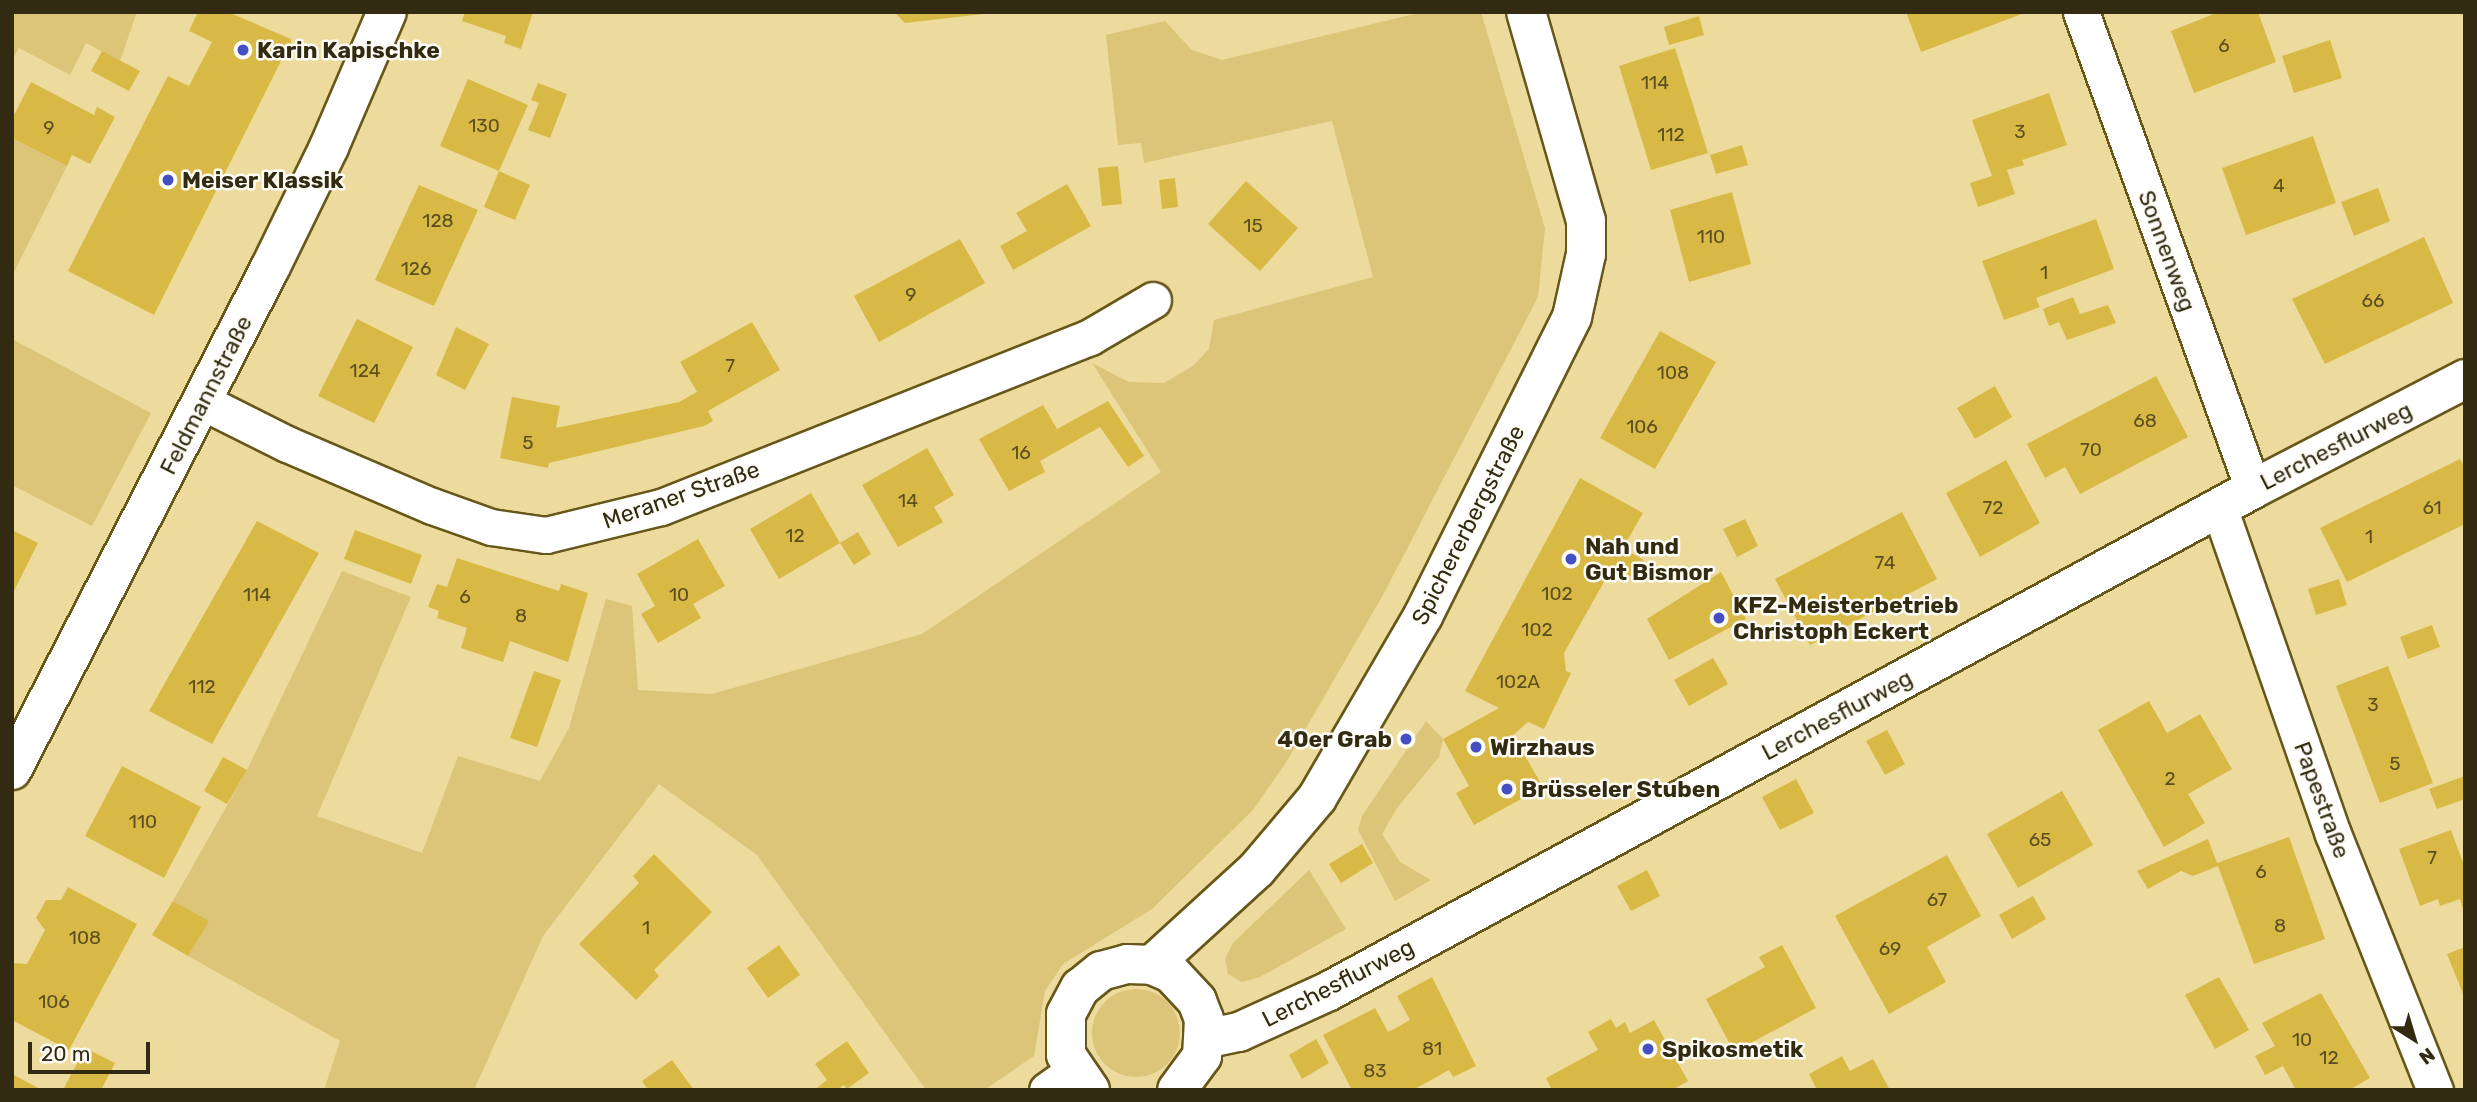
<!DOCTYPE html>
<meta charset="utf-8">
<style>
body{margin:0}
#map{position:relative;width:2477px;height:1102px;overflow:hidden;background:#eddb9d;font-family:Rubik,sans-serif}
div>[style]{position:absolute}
.green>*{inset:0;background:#dcc578}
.round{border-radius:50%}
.building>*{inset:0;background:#d8b946}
.roads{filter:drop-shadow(2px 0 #675719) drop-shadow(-2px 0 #675719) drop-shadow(0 2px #675719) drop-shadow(0 -2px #675719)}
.minor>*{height:35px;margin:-17.5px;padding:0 17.5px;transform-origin:17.5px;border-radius:17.5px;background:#fff}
.tertiary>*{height:38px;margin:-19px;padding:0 19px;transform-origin:19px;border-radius:19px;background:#fff}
.dots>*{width:19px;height:19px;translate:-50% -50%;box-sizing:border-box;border:4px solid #fefcf6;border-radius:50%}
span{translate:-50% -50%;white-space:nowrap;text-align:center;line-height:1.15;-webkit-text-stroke:5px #fefcf6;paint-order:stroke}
.number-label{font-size:19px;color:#5c4e1f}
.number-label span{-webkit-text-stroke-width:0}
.poi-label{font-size:23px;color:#322b12;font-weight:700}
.left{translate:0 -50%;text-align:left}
.right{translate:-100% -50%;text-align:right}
.street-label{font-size:23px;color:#322b12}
.frame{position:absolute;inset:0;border:14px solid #322b12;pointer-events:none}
.north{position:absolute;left:2379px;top:1004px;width:70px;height:70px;-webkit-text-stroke:5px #fefcf6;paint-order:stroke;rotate:143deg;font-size:19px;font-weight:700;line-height:28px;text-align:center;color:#322b12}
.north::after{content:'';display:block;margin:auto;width:24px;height:32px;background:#322b12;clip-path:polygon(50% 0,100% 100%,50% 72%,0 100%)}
.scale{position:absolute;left:28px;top:1042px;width:122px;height:32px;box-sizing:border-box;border:4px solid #322b12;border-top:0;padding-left:9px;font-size:21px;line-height:24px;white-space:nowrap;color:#322b12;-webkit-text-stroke:5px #fefcf6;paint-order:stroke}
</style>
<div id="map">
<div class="green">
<div style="clip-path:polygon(12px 12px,137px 12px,120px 61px,86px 43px,70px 75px,19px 48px,12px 60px)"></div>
<div style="clip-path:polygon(1423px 12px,1481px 12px,1545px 228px,1538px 297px,1383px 595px,1287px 761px,1253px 810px,1152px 909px,1063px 964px,1045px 991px,1034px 1056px,984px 1090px,926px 1090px,757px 855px,659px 784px,543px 936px,474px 1090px,324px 1090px,340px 1041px,188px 956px,208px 921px,173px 901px,247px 770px,342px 571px,411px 597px,317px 816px,422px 853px,458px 756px,540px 781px,569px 728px,606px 599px,632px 606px,638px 690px,712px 694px,922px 634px,1161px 472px,1092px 363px,1129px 382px,1164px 383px,1193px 366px,1209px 349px,1214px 320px,1373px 277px,1332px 121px,1144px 163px,1141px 143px,1118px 145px,1106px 35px,1165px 21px,1192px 50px,1222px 60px)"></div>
<div style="clip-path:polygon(12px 138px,67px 166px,12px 276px)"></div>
<div style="clip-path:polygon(12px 339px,151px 413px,92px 526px,12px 485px)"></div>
<div style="clip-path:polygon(1426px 721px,1443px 739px,1439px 757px,1397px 808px,1382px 834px,1400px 862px,1431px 880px,1395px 901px,1358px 830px,1362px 816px)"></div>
<div style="clip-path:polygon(1309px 870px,1346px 929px,1260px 977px,1242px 982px,1228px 974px,1225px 959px,1233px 943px)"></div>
<div class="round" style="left:1092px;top:989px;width:88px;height:88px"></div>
</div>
<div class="building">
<div style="clip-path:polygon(198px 12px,228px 12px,291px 39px,291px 50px,281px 61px,154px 315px,68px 271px,168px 76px,189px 86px,212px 42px,189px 31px)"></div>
<div style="clip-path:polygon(465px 12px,533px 12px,521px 49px,504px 43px,506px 36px,462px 21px)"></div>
<div style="clip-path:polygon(894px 12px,983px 12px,983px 14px,905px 23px)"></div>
<div style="clip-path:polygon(1906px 12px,2027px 12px,1921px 52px)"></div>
<div style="clip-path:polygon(2219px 12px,2258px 12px,2276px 62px,2194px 93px,2171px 31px)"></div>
<div style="clip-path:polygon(1699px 16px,1704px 35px,1669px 45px,1664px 27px)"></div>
<div style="clip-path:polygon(2330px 40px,2342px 78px,2294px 93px,2282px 56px)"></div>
<div style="clip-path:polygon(1675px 48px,1708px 153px,1651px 170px,1619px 66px)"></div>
<div style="clip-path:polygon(102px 51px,140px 71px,129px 91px,91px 71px)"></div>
<div style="clip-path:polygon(468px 79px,528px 105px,499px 171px,440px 146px)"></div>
<div style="clip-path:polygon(31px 82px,94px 115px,97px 107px,115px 117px,90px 164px,72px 155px,67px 166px,12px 138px,12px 119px)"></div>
<div style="clip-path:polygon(538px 83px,567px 94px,550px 138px,528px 130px,539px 103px,531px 100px)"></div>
<div style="clip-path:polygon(2049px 93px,2067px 145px,2022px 160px,2024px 165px,2007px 170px,2015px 194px,1978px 207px,1970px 183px,1992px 176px,1972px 120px)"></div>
<div style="clip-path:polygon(2313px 136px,2336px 203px,2246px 235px,2222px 168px)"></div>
<div style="clip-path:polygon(1742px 145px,1748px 165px,1716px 174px,1710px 155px)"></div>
<div style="clip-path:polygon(1118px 166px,1122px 204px,1102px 206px,1098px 168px)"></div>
<div style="clip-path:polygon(499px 171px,530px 185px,515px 220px,484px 207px)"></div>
<div style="clip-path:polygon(1175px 178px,1178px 207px,1162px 209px,1159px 180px)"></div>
<div style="clip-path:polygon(1246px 181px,1298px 228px,1260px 271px,1208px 224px)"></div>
<div style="clip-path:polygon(1067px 184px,1091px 226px,1013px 270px,1000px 246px,1027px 231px,1016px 213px)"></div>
<div style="clip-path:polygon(419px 185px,478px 210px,434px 306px,375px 280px)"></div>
<div style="clip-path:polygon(2378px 188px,2390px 221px,2354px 236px,2341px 202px)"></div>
<div style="clip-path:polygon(1732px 192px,1751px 264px,1689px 282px,1670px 210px)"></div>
<div style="clip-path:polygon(2096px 219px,2114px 269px,2036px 298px,2040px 307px,2004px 320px,1982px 261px)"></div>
<div style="clip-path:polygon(2424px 237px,2453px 303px,2325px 364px,2292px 299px)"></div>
<div style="clip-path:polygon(960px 239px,985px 283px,879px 342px,854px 296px)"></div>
<div style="clip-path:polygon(2073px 297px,2080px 314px,2108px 305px,2116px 323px,2067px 340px,2059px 322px,2049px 326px,2043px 309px)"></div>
<div style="clip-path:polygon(357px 319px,413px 347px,374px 423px,318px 396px)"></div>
<div style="clip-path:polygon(752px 322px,780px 370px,708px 411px,713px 421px,704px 426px,549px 463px,548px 468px,500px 458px,512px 397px,560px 406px,556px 428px,679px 402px,697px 392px,680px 362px)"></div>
<div style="clip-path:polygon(456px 327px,489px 344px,465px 390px,436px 375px)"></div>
<div style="clip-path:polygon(1660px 331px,1716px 362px,1655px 469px,1600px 438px)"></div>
<div style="clip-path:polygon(2156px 376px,2188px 437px,2080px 494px,2065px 467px,2045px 478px,2027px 444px)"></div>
<div style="clip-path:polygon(1995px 386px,2012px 417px,1975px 439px,1957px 408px)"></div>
<div style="clip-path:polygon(1108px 401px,1144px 456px,1128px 467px,1100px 427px,1040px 461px,1045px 472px,1009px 491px,979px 439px,1043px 405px,1057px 429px)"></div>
<div style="clip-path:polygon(927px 448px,954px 495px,934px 507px,943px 522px,898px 547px,862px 485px)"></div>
<div style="clip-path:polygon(2460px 459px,2465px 468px,2465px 524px,2347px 582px,2320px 528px)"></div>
<div style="clip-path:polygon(2006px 460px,2040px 523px,1980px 557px,1946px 493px)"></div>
<div style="clip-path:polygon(1580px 478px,1643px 513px,1623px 548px,1644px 560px,1634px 578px,1613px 566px,1564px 653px,1566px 671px,1571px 673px,1544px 729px,1528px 722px,1513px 735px,1543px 787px,1474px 825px,1456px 793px,1469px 786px,1443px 739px,1499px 708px,1465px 691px)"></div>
<div style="clip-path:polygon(811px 493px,840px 543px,779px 579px,750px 529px)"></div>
<div style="clip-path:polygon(1902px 512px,1937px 579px,1810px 645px,1775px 579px)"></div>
<div style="clip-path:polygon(1745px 519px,1758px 546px,1737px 557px,1723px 529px)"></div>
<div style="clip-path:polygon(257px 521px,319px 553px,212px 744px,149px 711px)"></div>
<div style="clip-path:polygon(12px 530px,38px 543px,12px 595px)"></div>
<div style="clip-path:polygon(355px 530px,422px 555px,411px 584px,344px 559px)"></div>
<div style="clip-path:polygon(858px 532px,871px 554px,854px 565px,840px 543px)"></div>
<div style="clip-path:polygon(698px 539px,725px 586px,693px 604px,701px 618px,658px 643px,641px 614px,655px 606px,637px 574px)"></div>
<div style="clip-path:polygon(457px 558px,559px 591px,561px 584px,588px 593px,568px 662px,510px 641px,503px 662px,461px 648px,467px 628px,437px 618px,439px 611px,428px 607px,437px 584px,447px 587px)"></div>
<div style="clip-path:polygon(1721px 572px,1746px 619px,1669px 660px,1647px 619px)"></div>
<div style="clip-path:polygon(2339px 579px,2347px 605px,2316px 615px,2308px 589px)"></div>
<div style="clip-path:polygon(2432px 625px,2440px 647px,2408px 659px,2400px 637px)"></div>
<div style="clip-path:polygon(1713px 658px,1728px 684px,1689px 706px,1674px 680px)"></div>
<div style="clip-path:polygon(2388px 666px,2433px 783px,2380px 803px,2336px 686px)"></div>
<div style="clip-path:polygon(534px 671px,561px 680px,537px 747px,510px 738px)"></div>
<div style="clip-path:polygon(2149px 701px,2167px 733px,2200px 714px,2232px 769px,2188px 794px,2205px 823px,2164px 847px,2098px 730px)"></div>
<div style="clip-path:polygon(1887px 730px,1905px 764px,1885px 775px,1866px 741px)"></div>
<div style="clip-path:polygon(223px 757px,247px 770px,227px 804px,204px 791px)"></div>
<div style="clip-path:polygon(122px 766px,201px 807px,164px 878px,85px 836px)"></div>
<div style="clip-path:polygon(2465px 776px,2465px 799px,2437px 809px,2429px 789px)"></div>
<div style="clip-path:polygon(1796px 779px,1814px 813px,1780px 830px,1762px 797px)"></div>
<div style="clip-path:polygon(2062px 791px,2093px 845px,2018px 888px,1987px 834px)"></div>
<div style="clip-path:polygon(2451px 830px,2465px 868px,2464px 912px,2460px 899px,2440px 906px,2438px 899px,2420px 906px,2399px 849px)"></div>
<div style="clip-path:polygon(2289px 837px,2325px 939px,2254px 964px,2218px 866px,2193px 876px,2181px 871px,2148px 889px,2137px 871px,2208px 839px,2217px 863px)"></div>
<div style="clip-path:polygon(1362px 844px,1373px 863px,1341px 883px,1329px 864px)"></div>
<div style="clip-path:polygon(654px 854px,712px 912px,654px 970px,659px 976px,636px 1000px,579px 944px,639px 883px,633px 876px)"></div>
<div style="clip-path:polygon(1947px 855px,1981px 916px,1927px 947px,1946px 982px,1889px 1014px,1835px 916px)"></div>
<div style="clip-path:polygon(1647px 870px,1660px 896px,1631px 911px,1617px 886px)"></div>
<div style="clip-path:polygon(68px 887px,137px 924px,69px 1050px,12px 1020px,12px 963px,27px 964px,45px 930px,36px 918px,46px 900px,61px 900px)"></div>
<div style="clip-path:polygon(2033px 896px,2046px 919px,2012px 939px,1999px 915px)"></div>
<div style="clip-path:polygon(173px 901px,209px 921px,188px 956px,152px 935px)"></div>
<div style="clip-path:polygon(779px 945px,800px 975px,768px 998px,747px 968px)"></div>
<div style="clip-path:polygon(1782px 945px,1816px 1008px,1734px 1052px,1706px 999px,1765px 967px,1759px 957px)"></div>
<div style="clip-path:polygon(2465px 947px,2465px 999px,2447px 954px)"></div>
<div style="clip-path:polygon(1432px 977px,1476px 1066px,1453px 1077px,1449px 1070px,1413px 1090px,1352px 1090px,1323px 1035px,1375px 1008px,1388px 1032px,1394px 1029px,1410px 1020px,1397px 996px)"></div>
<div style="clip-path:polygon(2219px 977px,2249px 1030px,2215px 1049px,2185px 995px)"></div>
<div style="clip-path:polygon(2321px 993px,2370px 1078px,2349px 1090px,2296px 1090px,2283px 1066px,2265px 1075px,2255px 1056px,2275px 1046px,2262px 1023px)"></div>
<div style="clip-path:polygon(1611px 1019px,1616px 1028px,1625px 1022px,1630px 1033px,1654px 1020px,1688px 1081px,1672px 1090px,1552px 1090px,1546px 1078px,1598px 1050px,1588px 1032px)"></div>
<div style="clip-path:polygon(1316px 1039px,1329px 1063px,1302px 1079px,1289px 1055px)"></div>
<div style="clip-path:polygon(847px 1041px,869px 1073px,847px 1089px,844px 1085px,837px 1090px,814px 1090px,827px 1080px,815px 1064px)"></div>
<div style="clip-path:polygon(85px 1048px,115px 1063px,101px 1090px,63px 1090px)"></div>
<div style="clip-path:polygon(1842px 1056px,1850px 1071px,1873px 1059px,1890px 1090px,1817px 1090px,1809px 1074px)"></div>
<div style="clip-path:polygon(672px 1060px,694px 1090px,648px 1090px,642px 1081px)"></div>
<div style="clip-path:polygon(12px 1074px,42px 1090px,12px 1090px)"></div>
</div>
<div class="roads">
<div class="minor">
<div style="left:2081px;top:12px;width:507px;rotate:70.17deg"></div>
<div style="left:203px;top:402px;width:94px;rotate:26.6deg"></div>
<div style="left:287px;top:444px;width:158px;rotate:23.2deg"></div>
<div style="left:432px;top:506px;width:63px;rotate:19.6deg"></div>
<div style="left:491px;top:527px;width:56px;rotate:8.3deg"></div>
<div style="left:546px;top:535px;width:118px;rotate:-13.7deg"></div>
<div style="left:661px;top:507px;width:461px;rotate:-21.6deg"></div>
<div style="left:1090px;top:337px;width:73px;rotate:-30.4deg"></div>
<div style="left:2219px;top:507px;width:346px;rotate:70.8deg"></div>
<div style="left:2333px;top:834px;width:276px;rotate:68.3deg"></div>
<div style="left:1047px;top:1090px;width:32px;rotate:-35deg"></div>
</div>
<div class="tertiary">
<div style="left:12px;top:770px;width:564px;rotate:-62.8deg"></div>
<div style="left:270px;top:268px;width:135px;rotate:-64deg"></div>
<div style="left:329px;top:147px;width:147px;rotate:-66.8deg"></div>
<div style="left:1152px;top:965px;width:142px;rotate:-42.4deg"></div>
<div style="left:1257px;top:869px;width:93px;rotate:-49.8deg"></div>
<div style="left:1317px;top:798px;width:211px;rotate:-59.8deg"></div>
<div style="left:1423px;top:616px;width:334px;rotate:-63.5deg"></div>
<div style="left:1572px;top:317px;width:65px;rotate:-77.5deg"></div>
<div style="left:1586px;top:254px;width:33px;rotate:-90deg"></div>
<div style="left:1586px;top:221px;width:217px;rotate:-106deg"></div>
<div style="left:1205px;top:1039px;width:35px;rotate:-12deg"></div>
<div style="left:1239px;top:1032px;width:99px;rotate:-24.5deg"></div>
<div style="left:1329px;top:991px;width:1052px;rotate:-28.51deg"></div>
<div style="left:2253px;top:489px;width:239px;rotate:-27.4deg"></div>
<div style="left:1090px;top:1090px;width:42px;rotate:-124.4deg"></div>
<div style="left:1066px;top:1055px;width:41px;rotate:-90deg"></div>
<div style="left:1066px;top:1014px;width:30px;rotate:-62deg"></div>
<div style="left:1080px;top:988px;width:27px;rotate:-39deg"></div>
<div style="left:1101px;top:971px;width:27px;rotate:-15deg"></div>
<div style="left:1127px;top:964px;width:25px;rotate:2deg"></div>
<div style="left:1152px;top:965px;width:21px;rotate:23deg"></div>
<div style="left:1171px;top:973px;width:38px;rotate:47deg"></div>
<div style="left:1197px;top:1001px;width:19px;rotate:69deg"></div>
<div style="left:1204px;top:1019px;width:37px;rotate:93deg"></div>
<div style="left:1202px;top:1056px;width:42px;rotate:126.3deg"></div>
</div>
</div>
<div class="dots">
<div style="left:243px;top:50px;background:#444fc4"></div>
<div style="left:168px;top:180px;background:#444fc4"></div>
<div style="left:1571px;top:559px;background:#444fc4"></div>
<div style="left:1719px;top:618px;background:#444fc4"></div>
<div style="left:1406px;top:739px;background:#444fc4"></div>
<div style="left:1476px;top:747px;background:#444fc4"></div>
<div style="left:1507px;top:789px;background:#444fc4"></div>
<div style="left:1648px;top:1049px;background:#444fc4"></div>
</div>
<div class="number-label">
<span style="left:2224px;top:46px">6</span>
<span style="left:1655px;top:83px">114</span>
<span style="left:484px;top:126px">130</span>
<span style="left:49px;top:128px">9</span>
<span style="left:2020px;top:132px">3</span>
<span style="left:1671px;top:135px">112</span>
<span style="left:2279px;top:186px">4</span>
<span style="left:438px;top:221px">128</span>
<span style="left:1253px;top:226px">15</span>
<span style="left:1711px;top:237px">110</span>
<span style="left:416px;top:269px">126</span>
<span style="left:2044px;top:273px">1</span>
<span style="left:911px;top:295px">9</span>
<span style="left:2373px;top:301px">66</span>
<span style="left:730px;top:366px">7</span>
<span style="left:365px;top:371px">124</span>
<span style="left:1673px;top:373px">108</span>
<span style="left:2145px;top:421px">68</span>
<span style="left:1642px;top:427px">106</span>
<span style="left:528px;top:443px">5</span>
<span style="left:2091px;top:450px">70</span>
<span style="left:1021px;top:453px">16</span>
<span style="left:908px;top:501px">14</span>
<span style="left:1993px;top:508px">72</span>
<span style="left:2432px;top:508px">61</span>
<span style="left:795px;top:536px">12</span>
<span style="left:2369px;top:537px">1</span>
<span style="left:1885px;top:563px">74</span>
<span style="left:1557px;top:594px">102</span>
<span style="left:257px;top:595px">114</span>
<span style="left:679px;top:595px">10</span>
<span style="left:465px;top:597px">6</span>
<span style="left:521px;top:616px">8</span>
<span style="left:1537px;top:630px">102</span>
<span style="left:1518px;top:682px">102A</span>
<span style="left:202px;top:687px">112</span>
<span style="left:2373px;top:705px">3</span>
<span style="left:2395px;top:764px">5</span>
<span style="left:2170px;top:779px">2</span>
<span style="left:143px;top:822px">110</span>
<span style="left:2040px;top:840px">65</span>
<span style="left:2432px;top:858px">7</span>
<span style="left:2261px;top:872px">6</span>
<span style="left:1937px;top:900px">67</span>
<span style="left:2280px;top:926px">8</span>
<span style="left:646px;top:928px">1</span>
<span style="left:85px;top:938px">108</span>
<span style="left:1890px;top:949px">69</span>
<span style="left:54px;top:1002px">106</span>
<span style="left:2302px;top:1040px">10</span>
<span style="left:1432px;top:1049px">81</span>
<span style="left:2329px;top:1058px">12</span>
<span style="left:1375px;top:1071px">83</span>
</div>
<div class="poi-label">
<span class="left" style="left:257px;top:50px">Karin Kapischke</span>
<span class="left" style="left:182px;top:180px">Meiser Klassik</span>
<span class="left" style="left:1585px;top:559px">Nah und<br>Gut Bismor</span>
<span class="left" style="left:1733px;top:618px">KFZ-Meisterbetrieb<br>Christoph Eckert</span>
<span class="right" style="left:1392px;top:739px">40er Grab</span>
<span class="left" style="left:1490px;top:747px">Wirzhaus</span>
<span class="left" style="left:1521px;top:789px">Brüsseler Stuben</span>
<span class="left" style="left:1662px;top:1049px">Spikosmetik</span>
</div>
<div class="street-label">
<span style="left:2167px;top:251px;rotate:70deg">Sonnenweg</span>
<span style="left:206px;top:395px;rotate:-63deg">Feldmannstraße</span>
<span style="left:2336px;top:446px;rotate:-27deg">Lerchesflurweg</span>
<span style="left:681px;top:495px;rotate:-19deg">Meraner Straße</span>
<span style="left:1468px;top:525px;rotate:-63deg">Spichererbergstraße</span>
<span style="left:1837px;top:715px;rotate:-28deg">Lerchesflurweg</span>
<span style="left:2322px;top:800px;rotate:70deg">Papestraße</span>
<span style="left:1338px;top:983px;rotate:-27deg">Lerchesflurweg</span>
</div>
<div class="frame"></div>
<div class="north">N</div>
<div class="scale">20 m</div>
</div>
